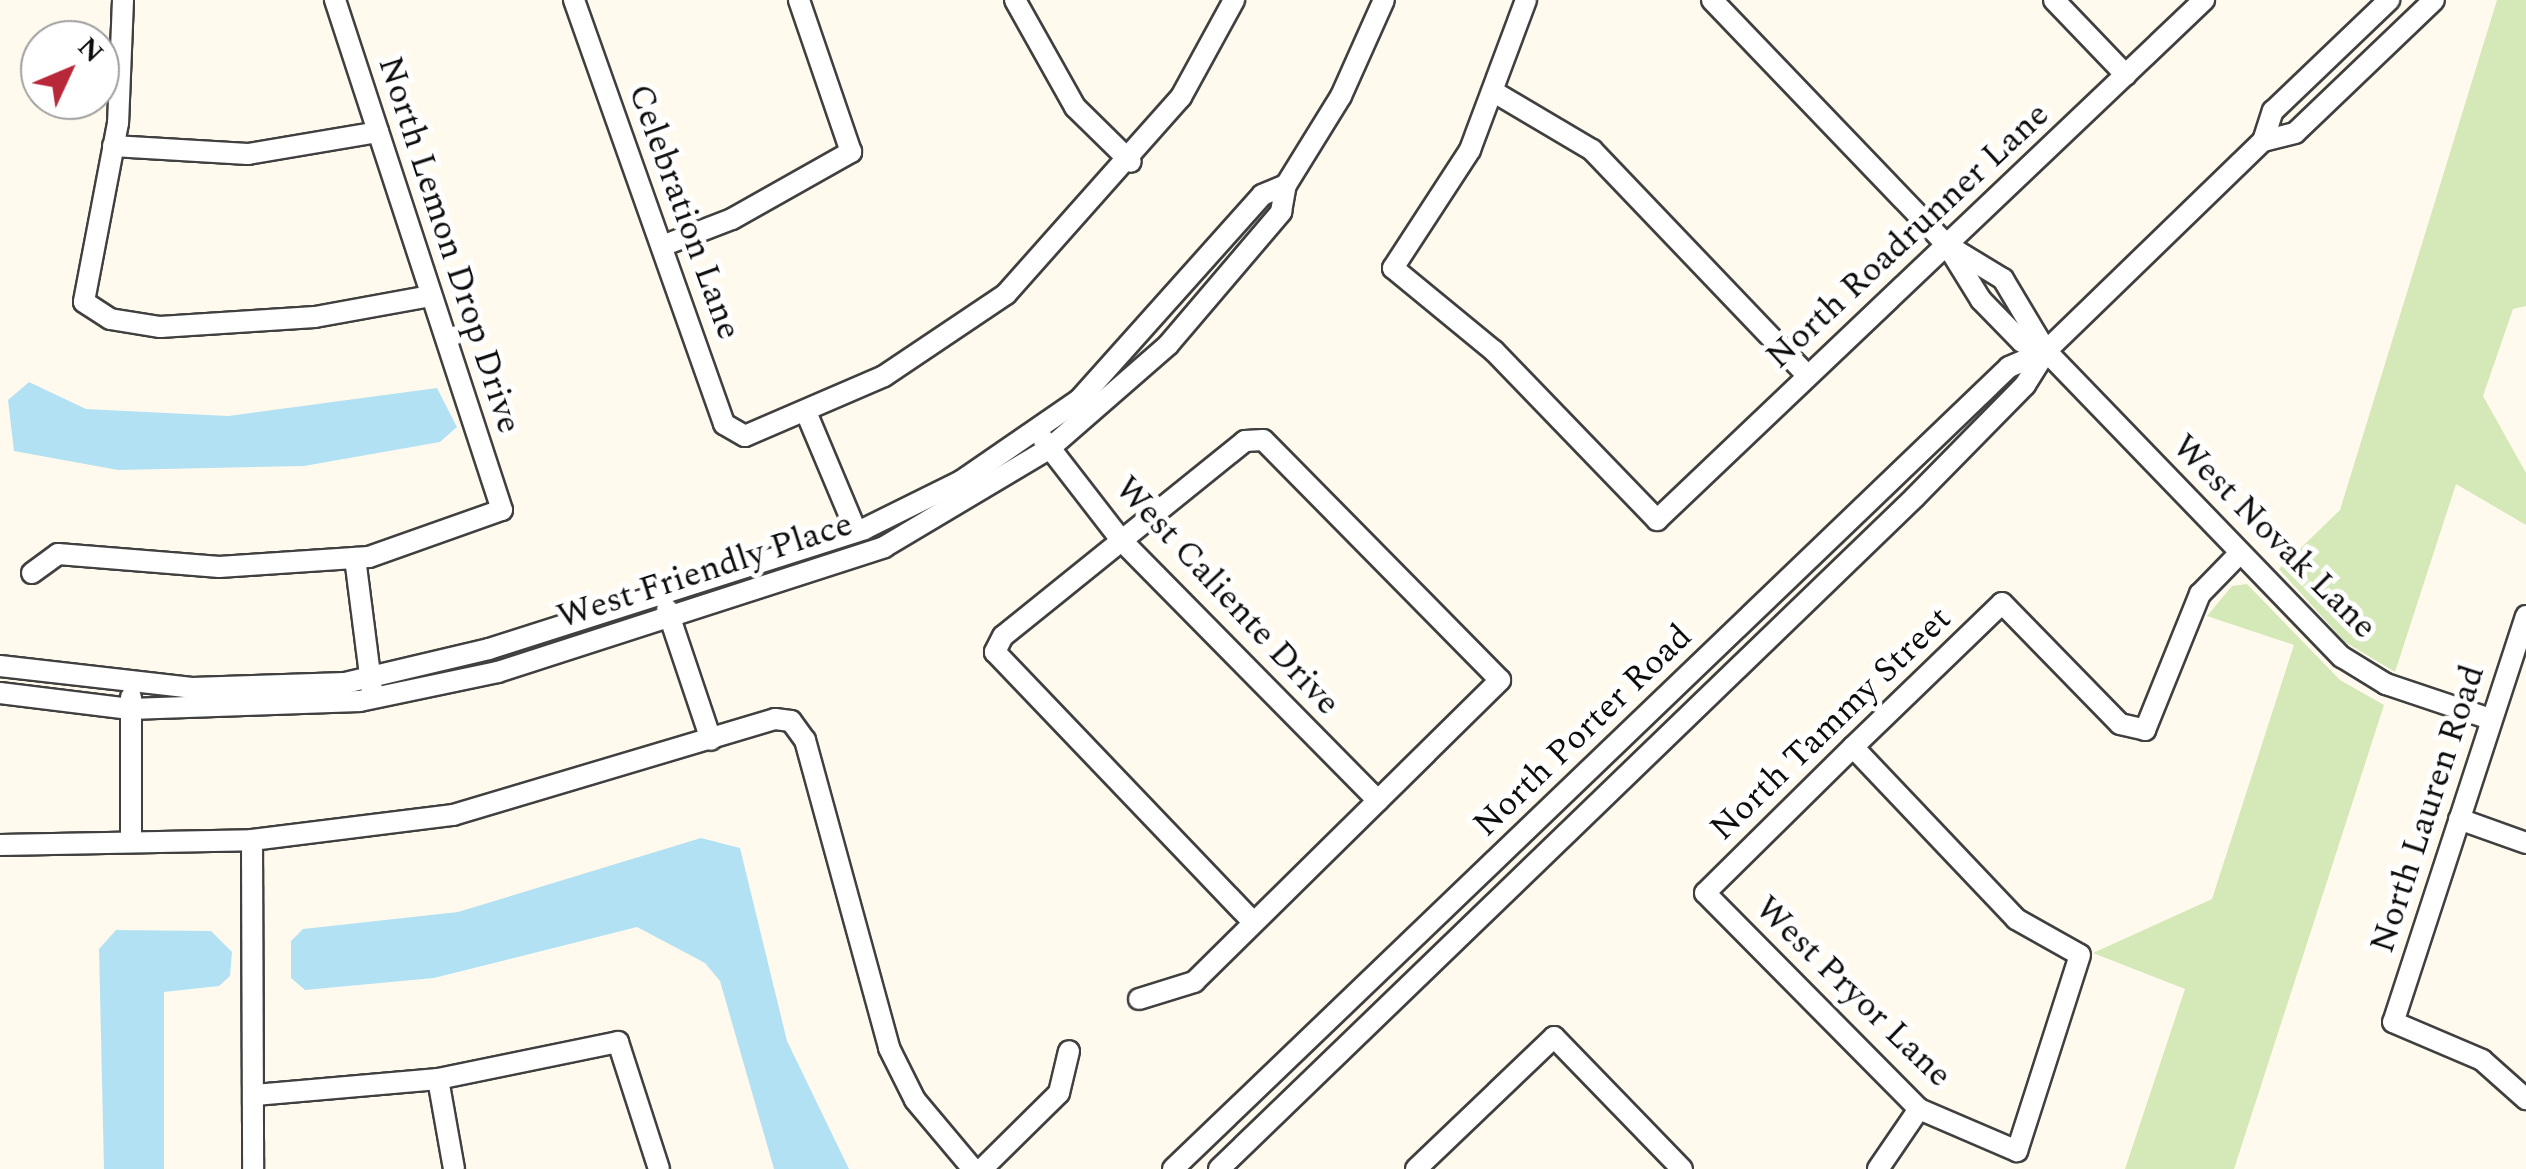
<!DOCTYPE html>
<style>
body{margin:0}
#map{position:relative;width:2526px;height:1169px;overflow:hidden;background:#fffaed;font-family:Spectral,serif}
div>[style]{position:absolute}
.green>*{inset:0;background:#d4e8b8}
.water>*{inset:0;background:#b3e1f4}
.roads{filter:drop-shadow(2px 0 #404040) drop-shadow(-2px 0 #404040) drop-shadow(0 2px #404040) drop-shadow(0 -2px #404040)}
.minor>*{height:20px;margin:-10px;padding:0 10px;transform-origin:10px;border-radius:10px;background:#fff}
span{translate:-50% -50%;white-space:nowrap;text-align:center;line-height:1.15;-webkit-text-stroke:10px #fff;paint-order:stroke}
.street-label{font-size:35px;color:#0d0d0d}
.north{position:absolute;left:20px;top:20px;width:100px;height:100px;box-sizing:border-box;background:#fff;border:2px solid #9e9e9e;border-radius:50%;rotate:46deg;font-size:28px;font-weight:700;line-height:40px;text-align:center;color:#0d0d0d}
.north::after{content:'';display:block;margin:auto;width:35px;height:45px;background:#b9283a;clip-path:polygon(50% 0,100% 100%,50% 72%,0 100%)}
</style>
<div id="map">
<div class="green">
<div style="clip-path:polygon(2497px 0,2526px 0,2526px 306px,2513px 309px,2483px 396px,2526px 473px,2526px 525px,2456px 484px,2395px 672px,2345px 642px,2279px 569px,2340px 510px)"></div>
<div style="clip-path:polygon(2247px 584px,2340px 680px,2384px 705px,2234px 1169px,2125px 1169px,2185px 989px,2093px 953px,2212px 899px,2294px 645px,2207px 616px,2232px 586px)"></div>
</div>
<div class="water">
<div style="clip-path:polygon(29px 382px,86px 409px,228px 416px,437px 388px,457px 427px,440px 442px,304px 466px,118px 470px,14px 451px,8px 400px)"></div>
<div style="clip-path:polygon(701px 838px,740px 848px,787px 1041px,849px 1169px,774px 1169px,720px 981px,705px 963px,637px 927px,434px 978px,305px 990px,291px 978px,291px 941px,303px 929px,458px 912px)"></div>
<div style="clip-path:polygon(116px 930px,211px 931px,232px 952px,230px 976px,219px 986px,164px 992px,164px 1169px,104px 1169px,99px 949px)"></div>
</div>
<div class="roads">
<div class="minor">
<div style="left:123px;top:0;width:123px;rotate:92.3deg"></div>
<div style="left:118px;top:123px;width:182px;rotate:100.8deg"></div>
<div style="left:84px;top:302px;width:31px;rotate:33deg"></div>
<div style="left:110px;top:319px;width:51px;rotate:9.1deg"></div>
<div style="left:160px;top:327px;width:155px;rotate:-3.7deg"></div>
<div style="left:315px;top:317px;width:118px;rotate:-10.3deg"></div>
<div style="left:574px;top:0;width:450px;rotate:70.5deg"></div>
<div style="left:724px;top:424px;width:24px;rotate:30deg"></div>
<div style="left:745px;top:436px;width:151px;rotate:-23.3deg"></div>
<div style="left:884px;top:376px;width:147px;rotate:-33.9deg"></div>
<div style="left:1006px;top:294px;width:264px;rotate:-48.4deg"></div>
<div style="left:1181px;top:97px;width:111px;rotate:-61.3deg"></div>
<div style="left:1015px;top:0;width:123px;rotate:60.7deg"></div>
<div style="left:1075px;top:107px;width:78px;rotate:44.5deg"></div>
<div style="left:1526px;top:0;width:160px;rotate:110.5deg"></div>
<div style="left:1470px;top:150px;width:141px;rotate:123.1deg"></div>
<div style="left:1393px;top:268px;width:131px;rotate:39.4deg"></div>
<div style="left:1494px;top:351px;width:235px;rotate:46deg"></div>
<div style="left:1657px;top:520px;width:755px;rotate:-43.55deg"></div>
<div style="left:1712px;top:0;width:339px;rotate:46.2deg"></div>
<div style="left:1947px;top:245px;width:65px;rotate:58.3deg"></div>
<div style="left:1981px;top:300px;width:59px;rotate:45.7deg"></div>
<div style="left:2022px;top:342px;width:26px;rotate:21deg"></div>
<div style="left:2046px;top:351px;width:426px;rotate:46deg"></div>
<div style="left:2342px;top:657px;width:52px;rotate:31.5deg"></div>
<div style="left:2386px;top:684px;width:110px;rotate:18.6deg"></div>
<div style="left:2054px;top:0;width:104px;rotate:46.2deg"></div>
<div style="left:1494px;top:92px;width:114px;rotate:30.6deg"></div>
<div style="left:1592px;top:150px;width:311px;rotate:46.3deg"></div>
<div style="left:2263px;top:141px;width:33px;rotate:-14deg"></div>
<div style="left:2295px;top:133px;width:192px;rotate:-43.7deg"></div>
<div style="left:113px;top:146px;width:135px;rotate:3.4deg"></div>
<div style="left:248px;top:154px;width:132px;rotate:-9.6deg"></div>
<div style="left:1947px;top:245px;width:66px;rotate:31.3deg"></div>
<div style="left:2003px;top:279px;width:84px;rotate:59.2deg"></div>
<div style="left:662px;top:246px;width:75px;rotate:-21.1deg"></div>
<div style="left:732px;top:219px;width:137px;rotate:-29.4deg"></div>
<div style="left:851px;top:152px;width:161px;rotate:-108.9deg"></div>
<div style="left:806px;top:412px;width:129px;rotate:67.2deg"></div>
<div style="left:1043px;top:439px;width:128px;rotate:52.3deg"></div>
<div style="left:1121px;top:540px;width:366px;rotate:45.4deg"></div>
<div style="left:355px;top:558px;width:134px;rotate:82.7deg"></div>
<div style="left:32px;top:573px;width:32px;rotate:-36deg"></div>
<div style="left:58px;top:554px;width:162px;rotate:4.6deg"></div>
<div style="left:219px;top:567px;width:150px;rotate:-3.8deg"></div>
<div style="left:369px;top:557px;width:141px;rotate:-19.5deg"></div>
<div style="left:502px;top:510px;width:537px;rotate:-108.13deg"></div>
<div style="left:667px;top:609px;width:138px;rotate:71.4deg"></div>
<div style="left:2526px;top:616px;width:427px;rotate:108.1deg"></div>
<div style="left:2393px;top:1022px;width:97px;rotate:23.1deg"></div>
<div style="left:2482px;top:1060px;width:59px;rotate:41.6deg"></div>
<div style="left:0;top:666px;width:193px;rotate:6.5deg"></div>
<div style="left:192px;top:688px;width:153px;rotate:-1.9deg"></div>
<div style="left:345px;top:683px;width:148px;rotate:-13.3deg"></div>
<div style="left:489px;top:649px;width:394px;rotate:-17.7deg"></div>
<div style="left:864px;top:529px;width:108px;rotate:-26.3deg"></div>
<div style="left:961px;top:481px;width:143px;rotate:-34.5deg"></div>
<div style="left:1079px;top:400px;width:275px;rotate:-48.2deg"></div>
<div style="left:1262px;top:195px;width:26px;rotate:-23deg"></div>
<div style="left:0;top:693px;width:131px;rotate:7deg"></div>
<div style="left:130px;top:709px;width:230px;rotate:-2deg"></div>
<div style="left:360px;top:701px;width:141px;rotate:-11.9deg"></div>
<div style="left:498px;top:672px;width:406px;rotate:-17.9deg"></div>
<div style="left:884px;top:547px;width:193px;rotate:-30.8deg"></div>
<div style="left:1050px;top:448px;width:157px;rotate:-41.1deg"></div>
<div style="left:1168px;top:345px;width:175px;rotate:-49.6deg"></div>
<div style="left:1281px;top:212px;width:27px;rotate:-80deg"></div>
<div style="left:1286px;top:185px;width:105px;rotate:-58.3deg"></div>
<div style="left:1341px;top:96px;width:105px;rotate:-65.9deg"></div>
<div style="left:1853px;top:747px;width:237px;rotate:46.5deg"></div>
<div style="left:2016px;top:919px;width:73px;rotate:29.4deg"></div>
<div style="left:2080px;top:955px;width:206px;rotate:107.8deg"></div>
<div style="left:2017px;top:1151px;width:107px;rotate:-156.8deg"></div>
<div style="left:1919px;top:1109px;width:304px;rotate:-134.7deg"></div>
<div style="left:1705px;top:893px;width:208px;rotate:-44.6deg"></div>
<div style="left:1853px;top:747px;width:207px;rotate:-44deg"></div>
<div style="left:2002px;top:603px;width:169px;rotate:45.7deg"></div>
<div style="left:2120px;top:724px;width:26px;rotate:13deg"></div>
<div style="left:2145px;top:730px;width:147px;rotate:-68deg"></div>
<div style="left:2200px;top:594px;width:57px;rotate:-45.7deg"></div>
<div style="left:2459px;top:819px;width:71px;rotate:19.7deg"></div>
<div style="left:131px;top:840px;width:143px;rotate:-90deg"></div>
<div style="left:252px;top:840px;width:329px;rotate:89.8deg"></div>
<div style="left:0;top:845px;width:252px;rotate:-1.1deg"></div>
<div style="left:252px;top:840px;width:203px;rotate:-7.1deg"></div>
<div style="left:453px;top:815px;width:336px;rotate:-16.6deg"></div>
<div style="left:775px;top:719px;width:16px;rotate:7deg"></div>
<div style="left:791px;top:721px;width:24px;rotate:54deg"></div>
<div style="left:805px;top:740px;width:319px;rotate:74.7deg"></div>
<div style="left:889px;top:1048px;width:58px;rotate:63.4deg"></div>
<div style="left:915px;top:1100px;width:90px;rotate:50deg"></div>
<div style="left:1139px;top:999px;width:58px;rotate:-17.2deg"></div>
<div style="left:1194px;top:982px;width:430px;rotate:-44.6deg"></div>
<div style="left:1500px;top:680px;width:337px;rotate:-134.6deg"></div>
<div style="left:1263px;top:440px;width:18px;rotate:177deg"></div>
<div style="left:1245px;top:441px;width:311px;rotate:141.1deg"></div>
<div style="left:1003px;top:636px;width:18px;rotate:117deg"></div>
<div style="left:995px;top:652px;width:372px;rotate:46.3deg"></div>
<div style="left:438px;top:1079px;width:91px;rotate:79.9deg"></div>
<div style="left:255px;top:1095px;width:184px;rotate:-5deg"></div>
<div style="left:438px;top:1079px;width:184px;rotate:-11.6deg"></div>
<div style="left:618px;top:1042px;width:133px;rotate:72.1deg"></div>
<div style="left:982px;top:1169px;width:108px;rotate:-44.6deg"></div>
<div style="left:1059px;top:1093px;width:43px;rotate:-76.6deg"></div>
<div style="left:1173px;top:1169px;width:1158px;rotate:-43.81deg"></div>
<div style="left:2009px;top:367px;width:40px;rotate:-23.4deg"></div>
<div style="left:1219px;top:1169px;width:967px;rotate:-43.99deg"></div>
<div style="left:1915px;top:497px;width:157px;rotate:-45.5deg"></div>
<div style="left:2025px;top:385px;width:40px;rotate:-58deg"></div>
<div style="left:2046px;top:351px;width:302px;rotate:-44.1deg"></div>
<div style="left:2263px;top:141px;width:32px;rotate:-72deg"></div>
<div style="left:2273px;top:111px;width:161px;rotate:-43.7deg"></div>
<div style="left:1416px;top:1169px;width:191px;rotate:-43.7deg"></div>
<div style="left:1554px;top:1037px;width:184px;rotate:45.9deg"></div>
<div style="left:1878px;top:1169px;width:73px;rotate:-55.7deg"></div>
</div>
</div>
<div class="street-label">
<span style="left:684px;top:212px;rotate:70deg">Celebration Lane</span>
<span style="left:1908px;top:236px;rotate:-43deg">North Roadrunner Lane</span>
<span style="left:449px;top:245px;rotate:72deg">North Lemon Drop Drive</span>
<span style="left:2274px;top:537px;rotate:45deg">West Novak Lane</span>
<span style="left:705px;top:571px;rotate:-18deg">West Friendly Place</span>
<span style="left:1227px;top:596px;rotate:47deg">West Caliente Drive</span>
<span style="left:1831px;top:724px;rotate:-44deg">North Tammy Street</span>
<span style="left:1583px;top:731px;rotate:-44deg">North Porter Road</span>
<span style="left:2428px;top:809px;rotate:-72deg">North Lauren Road</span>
<span style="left:1853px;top:992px;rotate:44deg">West Pryor Lane</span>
</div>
<div class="north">N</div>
</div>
